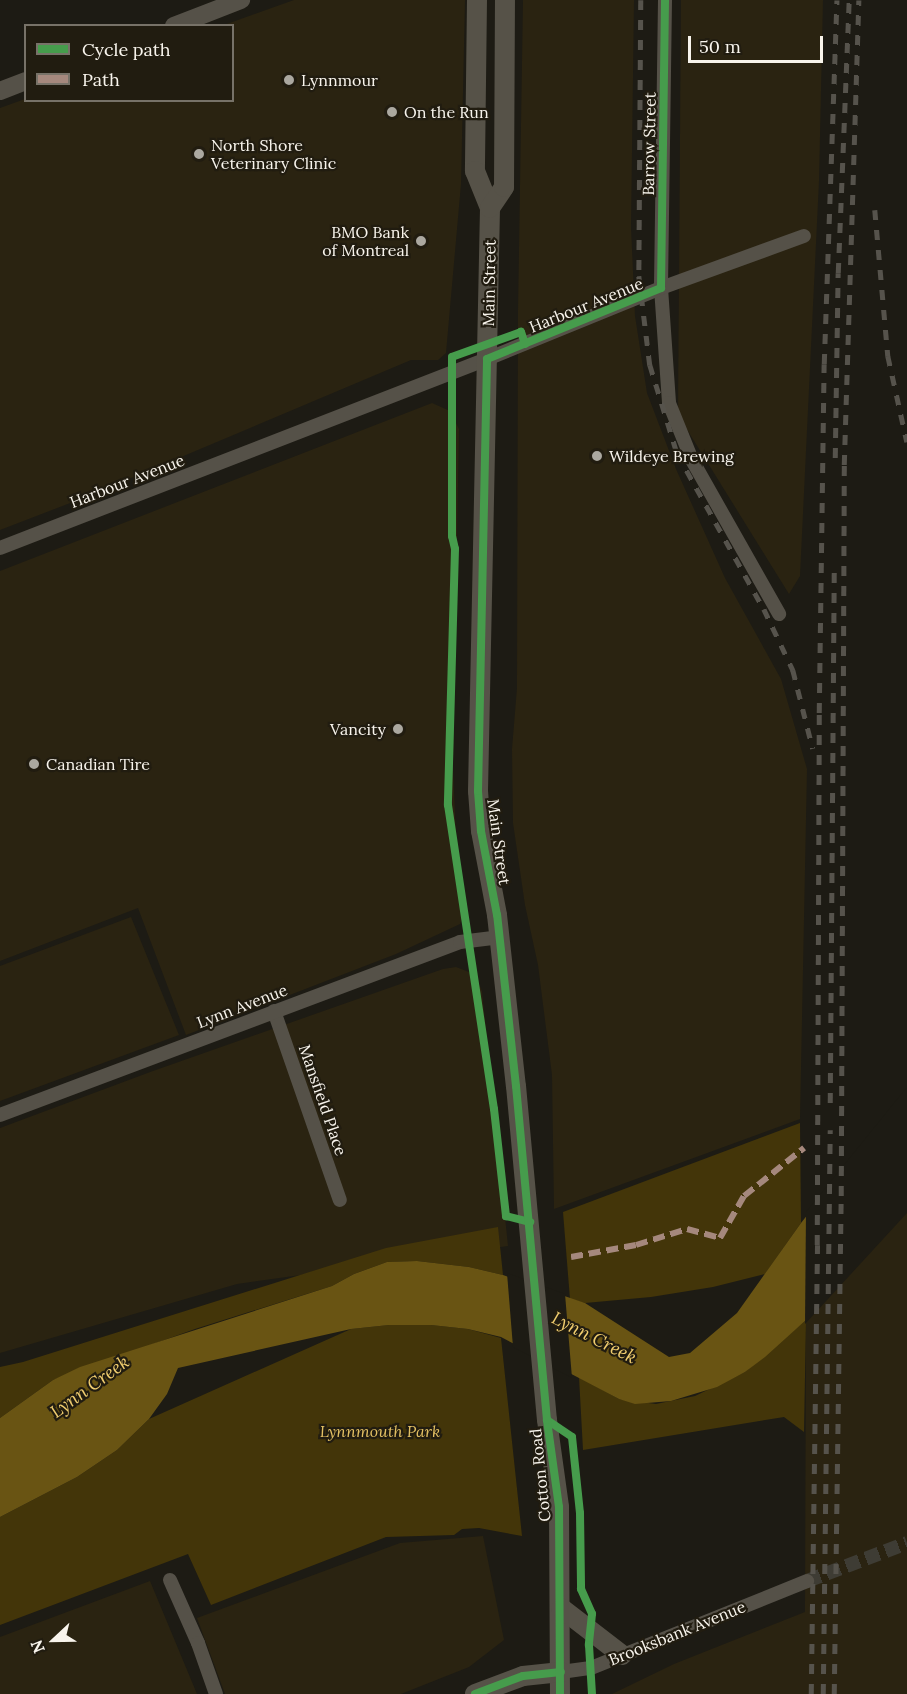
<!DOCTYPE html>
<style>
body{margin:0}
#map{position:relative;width:907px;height:1694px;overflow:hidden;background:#1d1b14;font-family:Lora,serif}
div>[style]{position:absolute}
.built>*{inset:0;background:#2a2311}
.green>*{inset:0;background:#433509}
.water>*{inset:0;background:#695413}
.pier>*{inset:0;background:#1d1b14}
.minor-tunnel>*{height:14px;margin-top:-7px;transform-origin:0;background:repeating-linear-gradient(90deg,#3e3c34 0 14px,transparent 0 21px)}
.minor>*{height:14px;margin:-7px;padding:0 7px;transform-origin:7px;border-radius:7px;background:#555148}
.tertiary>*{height:18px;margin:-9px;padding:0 9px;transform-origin:9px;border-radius:9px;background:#555148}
.secondary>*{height:20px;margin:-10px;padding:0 10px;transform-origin:10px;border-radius:10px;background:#565248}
.rail>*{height:4.5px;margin-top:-2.25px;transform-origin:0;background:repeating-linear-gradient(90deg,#56534c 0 10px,transparent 0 20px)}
.quiet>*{height:6px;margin-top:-3px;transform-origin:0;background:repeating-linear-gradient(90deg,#a5887d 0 12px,transparent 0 18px)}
.cycleway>*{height:8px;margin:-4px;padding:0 4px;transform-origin:4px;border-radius:4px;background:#469c4c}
.dots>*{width:16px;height:16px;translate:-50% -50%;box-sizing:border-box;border:3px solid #211c10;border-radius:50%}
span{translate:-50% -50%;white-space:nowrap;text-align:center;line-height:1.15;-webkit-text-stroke:4.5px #211c10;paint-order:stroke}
.poi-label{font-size:16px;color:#f8f4ec}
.left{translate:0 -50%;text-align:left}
.right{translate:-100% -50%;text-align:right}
.street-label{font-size:16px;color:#f8f4ec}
.park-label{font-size:16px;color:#e3c063;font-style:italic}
.water-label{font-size:18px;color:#f0cd6f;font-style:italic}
.legend{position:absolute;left:24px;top:24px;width:210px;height:78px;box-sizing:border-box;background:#211c10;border:2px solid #777268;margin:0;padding:8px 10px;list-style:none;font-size:18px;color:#f8f4ec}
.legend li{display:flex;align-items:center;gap:12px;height:30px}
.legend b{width:30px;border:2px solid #777268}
.north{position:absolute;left:24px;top:1610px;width:60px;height:60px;-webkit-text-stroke:4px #211c10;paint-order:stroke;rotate:248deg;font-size:16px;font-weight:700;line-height:24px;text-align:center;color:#f8f4ec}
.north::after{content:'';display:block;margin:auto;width:21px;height:27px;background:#f8f4ec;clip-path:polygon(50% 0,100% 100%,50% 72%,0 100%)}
.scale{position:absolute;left:688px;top:36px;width:135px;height:27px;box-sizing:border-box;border:3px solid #f8f4ec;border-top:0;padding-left:8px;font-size:18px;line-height:21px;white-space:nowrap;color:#f8f4ec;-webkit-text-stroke:4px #211c10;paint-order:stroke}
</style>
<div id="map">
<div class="built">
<div style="clip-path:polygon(294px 0,465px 0,461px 184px,446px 353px,438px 360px,411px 360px,91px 495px,0 530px,0 108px,25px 99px,232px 100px,232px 26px,224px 25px)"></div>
<div style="clip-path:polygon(523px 0,634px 0,631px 227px,635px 316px,647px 393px,676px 469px,725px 578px,781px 679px,807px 769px,800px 1119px,554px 1209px,552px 1075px,538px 965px,525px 905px,513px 823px,512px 749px,517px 688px,518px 312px)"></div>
<div style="clip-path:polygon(681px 0,823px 0,819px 181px,800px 576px,789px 594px,678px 415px)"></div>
<div style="clip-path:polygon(432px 403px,450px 411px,459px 429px,453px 769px,457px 859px,466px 908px,460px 924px,396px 954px,186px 1035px,138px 908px,0 961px,0 571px)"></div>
<div style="clip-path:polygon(131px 917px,179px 1035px,0 1101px,0 966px)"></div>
<div style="clip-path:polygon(456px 967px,469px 972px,477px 980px,482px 991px,508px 1246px,237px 1284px,0 1353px,0 1128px,153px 1071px,443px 969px)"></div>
<div style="clip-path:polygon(907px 1208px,907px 1694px,612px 1694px,674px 1664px,805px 1612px,806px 1320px)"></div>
<div style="clip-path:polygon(483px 1536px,504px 1640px,469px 1667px,401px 1694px,225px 1694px,197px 1618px,400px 1543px)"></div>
<div style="clip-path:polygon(150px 1581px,197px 1694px,0 1694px,0 1637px)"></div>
</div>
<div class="green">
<div style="clip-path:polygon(800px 1123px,801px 1223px,765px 1274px,713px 1287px,651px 1297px,585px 1303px,570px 1299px,563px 1212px)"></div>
<div style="clip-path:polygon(498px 1227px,503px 1275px,469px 1267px,417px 1261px,387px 1262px,354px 1274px,332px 1286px,195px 1329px,53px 1380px,0 1418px,0 1367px,23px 1362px,386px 1248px)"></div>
<div style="clip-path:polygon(806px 1320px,804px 1432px,784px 1417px,583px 1450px,579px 1377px,619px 1399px,656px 1404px,695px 1396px,745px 1372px)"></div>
<div style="clip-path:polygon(389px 1325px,431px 1325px,468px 1329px,501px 1338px,522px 1536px,479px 1528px,462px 1529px,454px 1535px,386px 1537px,211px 1605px,188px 1554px,0 1625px,0 1517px,77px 1477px,117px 1450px,149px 1419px,351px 1329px)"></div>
</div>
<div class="water">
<div style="clip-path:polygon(883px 1119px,806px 1320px,765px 1357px,745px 1372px,717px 1387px,671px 1401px,635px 1404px,619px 1399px,501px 1337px,468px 1329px,431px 1325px,389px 1325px,351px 1329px,178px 1368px,167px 1394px,149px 1419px,117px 1450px,77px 1477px,0 1517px,0 1418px,53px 1380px,80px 1367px,332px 1286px,354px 1274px,387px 1262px,417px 1261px,469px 1267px,503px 1275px,585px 1303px,669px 1357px,690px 1353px,737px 1313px,801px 1223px)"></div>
</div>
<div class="pier">
<div style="clip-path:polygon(907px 1087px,907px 1213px,805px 1324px,806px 1212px)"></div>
<div style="clip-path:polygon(507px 1273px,565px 1294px,572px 1378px,513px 1347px)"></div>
</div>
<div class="minor-tunnel">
<div style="left:807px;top:1581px;width:107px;rotate:-20.8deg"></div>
</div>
<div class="minor">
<div style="left:665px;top:0;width:288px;rotate:90.8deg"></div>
<div style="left:661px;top:288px;width:115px;rotate:86deg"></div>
<div style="left:669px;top:403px;width:61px;rotate:68deg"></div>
<div style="left:692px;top:460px;width:177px;rotate:60.5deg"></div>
<div style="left:0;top:548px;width:522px;rotate:-21.21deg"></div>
<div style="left:487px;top:359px;width:188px;rotate:-22.2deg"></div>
<div style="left:661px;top:288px;width:152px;rotate:-20deg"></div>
<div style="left:274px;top:1011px;width:200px;rotate:70.8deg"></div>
<div style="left:0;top:1115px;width:491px;rotate:-20.6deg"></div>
<div style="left:460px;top:942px;width:39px;rotate:-7deg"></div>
<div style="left:170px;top:1580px;width:69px;rotate:66deg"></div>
<div style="left:198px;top:1643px;width:54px;rotate:70.6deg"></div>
<div style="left:561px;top:1672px;width:30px;rotate:-8deg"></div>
<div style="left:591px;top:1668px;width:233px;rotate:-21.9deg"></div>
</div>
<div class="tertiary">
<div style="left:174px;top:26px;width:72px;rotate:-21.2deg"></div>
<div style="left:0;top:91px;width:28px;rotate:-21deg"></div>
</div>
<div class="secondary">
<div style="left:477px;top:0;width:171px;rotate:90.7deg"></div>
<div style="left:475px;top:171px;width:40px;rotate:68deg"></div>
<div style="left:490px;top:208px;width:583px;rotate:91.18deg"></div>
<div style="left:478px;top:791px;width:40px;rotate:85.7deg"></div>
<div style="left:481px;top:831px;width:86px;rotate:79.2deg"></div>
<div style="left:497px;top:915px;width:172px;rotate:83.7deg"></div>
<div style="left:516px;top:1086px;width:335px;rotate:84.7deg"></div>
<div style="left:547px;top:1420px;width:88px;rotate:82.1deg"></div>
<div style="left:559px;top:1507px;width:187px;rotate:89.7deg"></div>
<div style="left:490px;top:208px;width:25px;rotate:-56deg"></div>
<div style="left:504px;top:187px;width:187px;rotate:-89.7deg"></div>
<div style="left:561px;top:1608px;width:77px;rotate:37.6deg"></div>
<div style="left:475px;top:1694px;width:51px;rotate:-20.6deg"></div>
<div style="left:523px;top:1676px;width:38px;rotate:-6deg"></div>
</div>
<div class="rail">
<div style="left:641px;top:0;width:276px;rotate:90.4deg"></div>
<div style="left:639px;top:276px;width:90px;rotate:83deg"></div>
<div style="left:650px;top:365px;width:92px;rotate:72.9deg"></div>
<div style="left:677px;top:453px;width:179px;rotate:60.9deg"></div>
<div style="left:764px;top:609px;width:68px;rotate:64.6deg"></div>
<div style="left:793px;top:670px;width:81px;rotate:75.8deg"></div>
<div style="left:875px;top:210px;width:147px;rotate:84.9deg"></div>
<div style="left:888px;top:356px;width:88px;rotate:77.5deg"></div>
<div style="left:835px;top:458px;width:185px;rotate:-89.1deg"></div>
<div style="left:838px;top:273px;width:273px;rotate:-87.7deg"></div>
<div style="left:830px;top:1103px;width:537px;rotate:-89.57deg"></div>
<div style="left:811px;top:1694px;width:449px;rotate:-89.2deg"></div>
<div style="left:817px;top:1245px;width:532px;rotate:-89.78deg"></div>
<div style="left:819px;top:713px;width:349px;rotate:-89.2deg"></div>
<div style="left:824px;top:364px;width:364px;rotate:-88deg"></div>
<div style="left:823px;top:1694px;width:564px;rotate:-89.29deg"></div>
<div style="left:834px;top:1694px;width:498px;rotate:-89.2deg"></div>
<div style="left:841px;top:1196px;width:731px;rotate:-89.76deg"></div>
<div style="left:844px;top:465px;width:465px;rotate:-88.2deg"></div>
</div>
<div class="quiet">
<div style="left:571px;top:1257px;width:66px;rotate:-10.5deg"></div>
<div style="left:636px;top:1245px;width:53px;rotate:-17.4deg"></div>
<div style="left:687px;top:1229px;width:34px;rotate:15deg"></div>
<div style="left:720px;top:1238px;width:48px;rotate:-60.3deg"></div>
<div style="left:744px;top:1196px;width:77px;rotate:-38.7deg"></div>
</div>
<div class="cycleway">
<div style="left:525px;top:344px;width:13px;rotate:-108deg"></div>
<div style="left:521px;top:332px;width:73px;rotate:160.1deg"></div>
<div style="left:452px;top:357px;width:179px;rotate:90deg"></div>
<div style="left:452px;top:536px;width:13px;rotate:77deg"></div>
<div style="left:455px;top:549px;width:256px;rotate:91.6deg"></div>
<div style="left:448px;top:805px;width:307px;rotate:81.4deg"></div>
<div style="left:494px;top:1109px;width:108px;rotate:83.6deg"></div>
<div style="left:506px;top:1216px;width:25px;rotate:14deg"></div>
<div style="left:547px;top:1420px;width:30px;rotate:34deg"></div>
<div style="left:572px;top:1437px;width:76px;rotate:84deg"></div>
<div style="left:580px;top:1513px;width:76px;rotate:89.2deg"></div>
<div style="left:581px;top:1589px;width:27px;rotate:66deg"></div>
<div style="left:592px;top:1614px;width:31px;rotate:96deg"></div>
<div style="left:589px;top:1645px;width:49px;rotate:86.5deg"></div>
<div style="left:475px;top:1694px;width:51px;rotate:-20.6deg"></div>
<div style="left:523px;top:1676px;width:38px;rotate:-6deg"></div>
<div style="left:560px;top:1694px;width:187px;rotate:-90.3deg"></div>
<div style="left:559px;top:1507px;width:88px;rotate:-97.9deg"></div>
<div style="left:547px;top:1420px;width:335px;rotate:-95.3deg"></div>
<div style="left:516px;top:1086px;width:172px;rotate:-96.3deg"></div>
<div style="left:497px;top:915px;width:86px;rotate:-100.8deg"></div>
<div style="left:481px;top:831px;width:40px;rotate:-94.3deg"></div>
<div style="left:478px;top:791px;width:432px;rotate:-88.8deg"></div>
<div style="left:487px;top:359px;width:188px;rotate:-22.2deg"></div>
<div style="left:661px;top:288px;width:288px;rotate:-89.2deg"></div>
</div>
<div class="dots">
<div style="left:289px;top:80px;background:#aba8a0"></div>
<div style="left:392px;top:112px;background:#aba8a0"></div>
<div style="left:199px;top:154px;background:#aba8a0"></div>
<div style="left:421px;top:241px;background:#aba8a0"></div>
<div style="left:597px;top:456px;background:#aba8a0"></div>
<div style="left:398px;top:729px;background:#aba8a0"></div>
<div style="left:34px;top:764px;background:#aba8a0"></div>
</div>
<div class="poi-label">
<span class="left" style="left:301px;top:80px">Lynnmour</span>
<span class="left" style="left:404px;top:112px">On the Run</span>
<span class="left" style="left:211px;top:154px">North Shore<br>Veterinary Clinic</span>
<span class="right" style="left:409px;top:241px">BMO Bank<br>of Montreal</span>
<span class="left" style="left:609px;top:456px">Wildeye Brewing</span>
<span class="right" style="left:386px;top:729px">Vancity</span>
<span class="left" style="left:46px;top:764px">Canadian Tire</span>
</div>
<div class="street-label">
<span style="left:649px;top:144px;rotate:-89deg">Barrow Street</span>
<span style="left:489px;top:283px;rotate:-89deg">Main Street</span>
<span style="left:586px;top:305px;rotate:-22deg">Harbour Avenue</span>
<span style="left:127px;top:481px;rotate:-21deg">Harbour Avenue</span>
<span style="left:499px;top:842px;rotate:82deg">Main Street</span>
<span style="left:242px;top:1006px;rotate:-21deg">Lynn Avenue</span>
<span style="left:323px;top:1100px;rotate:71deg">Mansfield Place</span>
<span style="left:540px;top:1475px;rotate:-96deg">Cotton Road</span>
<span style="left:677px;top:1633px;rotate:-22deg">Brooksbank Avenue</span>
</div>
<div class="park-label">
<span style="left:380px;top:1431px">Lynnmouth Park</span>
</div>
<div class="water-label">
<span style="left:594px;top:1338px;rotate:27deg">Lynn Creek</span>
<span style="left:90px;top:1387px;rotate:-36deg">Lynn Creek</span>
</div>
<ul class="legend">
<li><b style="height:8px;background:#469c4c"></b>Cycle path</li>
<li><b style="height:8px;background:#a5887d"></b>Path</li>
</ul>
<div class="north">N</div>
<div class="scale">50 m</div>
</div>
